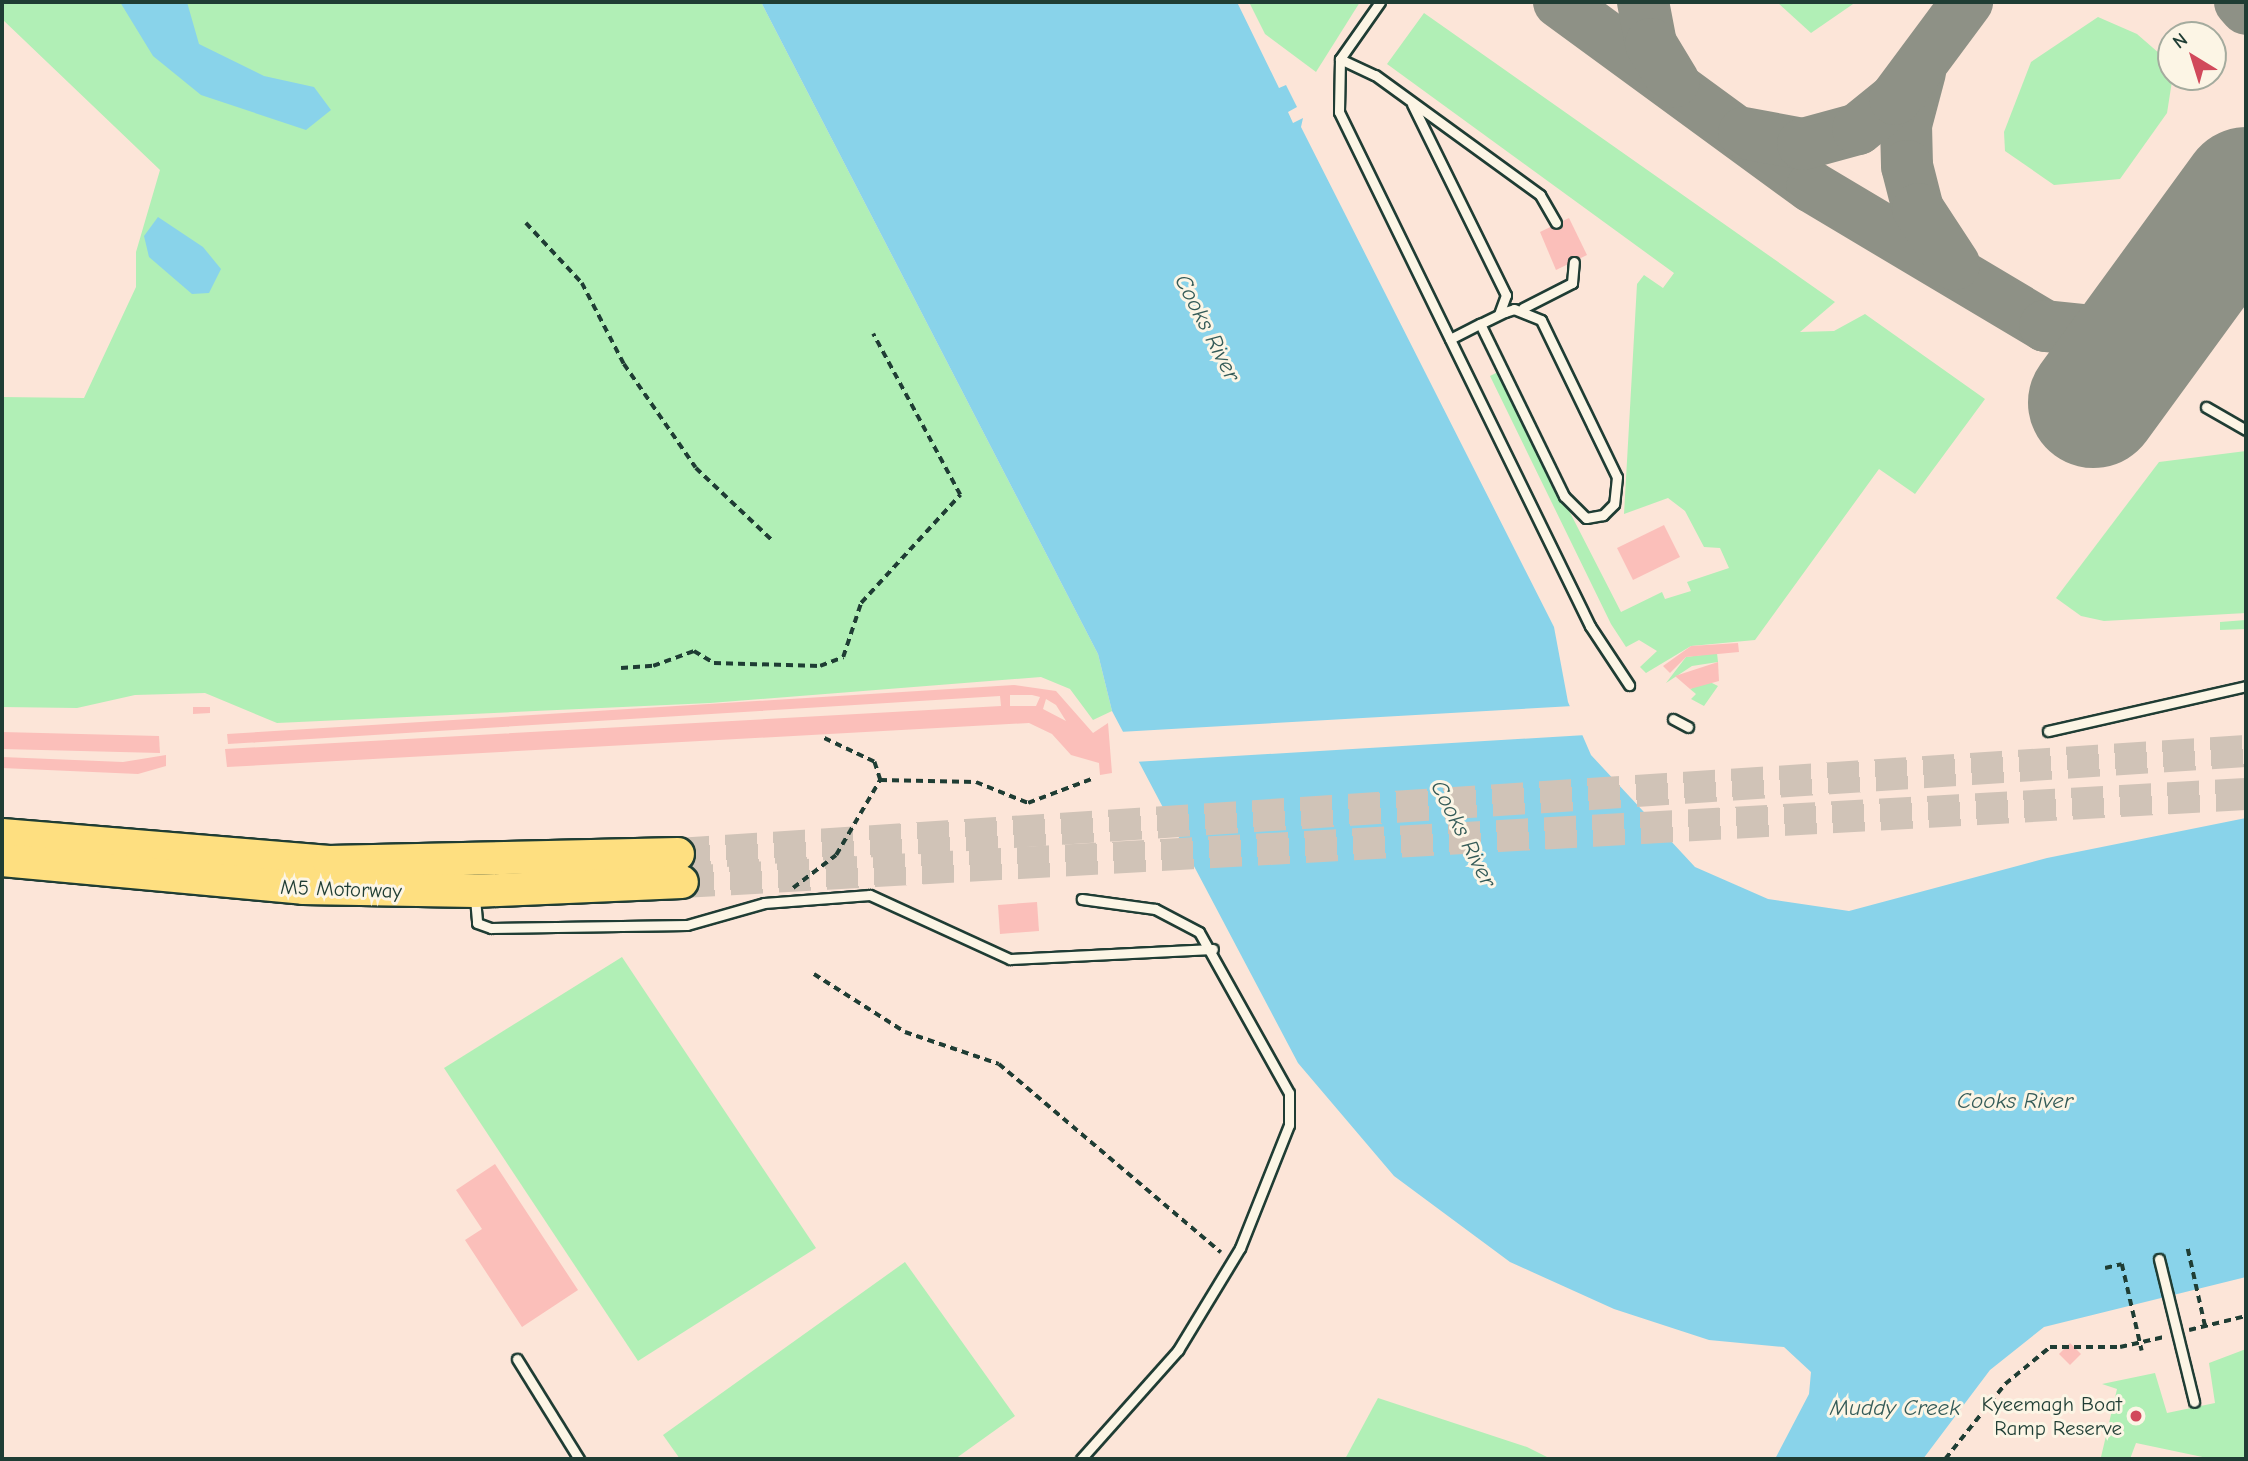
<!DOCTYPE html>
<style>
body{margin:0}
#map{position:relative;width:2248px;height:1461px;overflow:hidden;background:#fce5d8;font-family:"Comic Neue",sans-serif}
div>[style]{position:absolute}
.green>*{inset:0;background:#b1efb6}
.water>*{inset:0;background:#89d3ea}
.pier>*{inset:0;background:#fce5d8}
.taxiway>*{height:52px;margin:-26px;padding:0 26px;transform-origin:26px;border-radius:26px;background:#8e9186}
.runway>*{height:131px;margin:-65.5px;padding:0 65.5px;transform-origin:65.5px;border-radius:65.5px;background:#8e9186}
.building>*{inset:0;background:#fbbfba}
.motorway-tunnel>*{height:32px;margin-top:-16px;transform-origin:0;background:repeating-linear-gradient(90deg,#d0c3b7 0 32px,transparent 0 48px)}
.path>*{height:3.5px;margin-top:-1.75px;transform-origin:0;background:repeating-linear-gradient(90deg,#1f3d34 0 7px,transparent 0 12px)}
.roads{filter:drop-shadow(2px 0 #1f3d34) drop-shadow(-2px 0 #1f3d34) drop-shadow(0 2px #1f3d34) drop-shadow(0 -2px #1f3d34)}
.service>*{height:9px;margin:-4.5px;padding:0 4.5px;transform-origin:4.5px;border-radius:4.5px;background:#fcf5e5}
.motorway>*{height:32px;margin:-16px;padding:0 16px;transform-origin:16px;border-radius:16px;background:#fedf80}
.dots>*{width:19px;height:19px;translate:-50% -50%;box-sizing:border-box;border:4px solid #fcf5e5;border-radius:50%}
span{translate:-50% -50%;white-space:nowrap;text-align:center;line-height:1.15;-webkit-text-stroke:6px #fcf5e5;paint-order:stroke}
.street-label{font-size:21px;color:#1f3d34}
.poi-label{font-size:21px;color:#1f3d34}
.right{translate:-100% -50%;text-align:right}
.water-label{font-size:23px;color:#345b58;font-style:italic}
.frame{position:absolute;inset:0;border:4px solid #1f3d34;pointer-events:none}
.north{position:absolute;left:2157px;top:21px;width:70px;height:70px;box-sizing:border-box;background:#fcf5e5;border:2px solid #a4ab9e;border-radius:50%;rotate:322deg;font-size:19px;font-weight:700;line-height:28px;text-align:center;color:#1f3d34}
.north::after{content:'';display:block;margin:auto;width:24px;height:32px;background:#d1495b;clip-path:polygon(50% 0,100% 100%,50% 72%,0 100%)}
</style>
<div id="map">
<div class="green">
<div style="clip-path:polygon(2px 2px,761px 2px,1098px 654px,1112px 711px,1093px 720px,1070px 689px,1041px 677px,710px 703px,277px 723px,205px 693px,135px 695px,77px 708px,2px 707px,2px 397px,84px 398px,136px 287px,136px 252px,160px 170px,2px 19px)"></div>
<div style="clip-path:polygon(1249px 2px,1360px 2px,1316px 72px,1265px 34px)"></div>
<div style="clip-path:polygon(1777px 2px,1856px 2px,1811px 33px)"></div>
<div style="clip-path:polygon(1424px 13px,1835px 302px,1800px 332px,1834px 331px,1865px 314px,1985px 399px,1915px 494px,1879px 469px,1755px 640px,1691px 646px,1646px 673px,1640px 667px,1657px 651px,1639px 640px,1626px 647px,1611px 624px,1490px 376px,1498px 372px,1621px 612px,1662px 592px,1665px 599px,1691px 591px,1687px 582px,1729px 568px,1720px 548px,1704px 547px,1685px 511px,1668px 498px,1624px 514px,1637px 284px,1644px 275px,1663px 288px,1674px 273px,1387px 64px)"></div>
<div style="clip-path:polygon(2098px 17px,2137px 34px,2160px 54px,2172px 81px,2167px 113px,2120px 179px,2054px 185px,2005px 151px,2004px 132px,2031px 62px)"></div>
<div style="clip-path:polygon(2246px 451px,2246px 613px,2104px 621px,2081px 616px,2056px 598px,2159px 462px)"></div>
<div style="clip-path:polygon(2246px 620px,2246px 629px,2220px 630px,2220px 622px)"></div>
<div style="clip-path:polygon(1717px 653px,1718px 662px,1692px 666px,1666px 683px,1686px 657px)"></div>
<div style="clip-path:polygon(1708px 681px,1718px 686px,1704px 706px,1691px 699px,1696px 694px,1690px 689px)"></div>
<div style="clip-path:polygon(622px 957px,816px 1248px,638px 1361px,444px 1068px)"></div>
<div style="clip-path:polygon(905px 1262px,1015px 1416px,955px 1459px,680px 1459px,663px 1435px)"></div>
<div style="clip-path:polygon(2246px 1349px,2246px 1459px,2212px 1459px,2136px 1443px,2130px 1459px,2101px 1457px,2117px 1389px,2102px 1384px,2155px 1373px,2167px 1413px,2215px 1403px,2209px 1363px)"></div>
<div style="clip-path:polygon(1378px 1398px,1527px 1447px,1551px 1459px,1345px 1459px)"></div>
</div>
<div class="water">
<div style="clip-path:polygon(120px 2px,187px 2px,199px 44px,264px 76px,314px 87px,331px 110px,306px 130px,201px 95px,153px 56px)"></div>
<div style="clip-path:polygon(761px 2px,1237px 2px,1279px 88px,1286px 85px,1297px 107px,1288px 112px,1293px 123px,1303px 118px,1301px 127px,1554px 627px,1568px 702px,1591px 755px,1695px 867px,1768px 899px,1849px 911px,2047px 858px,2246px 818px,2246px 1277px,2044px 1327px,1990px 1370px,1923px 1459px,1775px 1459px,1809px 1394px,1811px 1372px,1784px 1347px,1709px 1340px,1614px 1309px,1510px 1262px,1394px 1176px,1298px 1063px,1112px 711px,1098px 654px)"></div>
<div style="clip-path:polygon(158px 217px,203px 247px,221px 269px,209px 293px,192px 294px,149px 257px,144px 236px)"></div>
</div>
<div class="pier">
<div style="clip-path:polygon(1573px 706px,1586px 735px,1134px 762px,1119px 732px)"></div>
</div>
<div class="taxiway">
<div style="left:1559px;top:2px;width:313px;rotate:36.2deg"></div>
<div style="left:1812px;top:187px;width:271px;rotate:30.8deg"></div>
<div style="left:2045px;top:326px;width:56px;rotate:6.1deg"></div>
<div style="left:2101px;top:332px;width:40px;rotate:-14.4deg"></div>
<div style="left:2140px;top:322px;width:145px;rotate:-51.2deg"></div>
<div style="left:1643px;top:2px;width:43px;rotate:79.2deg"></div>
<div style="left:1651px;top:44px;width:44px;rotate:58.8deg"></div>
<div style="left:2240px;top:2px;width:9px;rotate:49deg"></div>
<div style="left:1920px;top:72px;width:55px;rotate:104.8deg"></div>
<div style="left:1906px;top:125px;width:41px;rotate:88.6deg"></div>
<div style="left:1907px;top:166px;width:44px;rotate:75.7deg"></div>
<div style="left:1918px;top:209px;width:66px;rotate:56.8deg"></div>
<div style="left:1744px;top:133px;width:60px;rotate:10.6deg"></div>
<div style="left:1803px;top:144px;width:57px;rotate:-15.3deg"></div>
<div style="left:1858px;top:129px;width:48px;rotate:-39deg"></div>
<div style="left:1895px;top:99px;width:121px;rotate:-53.4deg"></div>
</div>
<div class="runway">
<div style="left:2093px;top:402px;width:260px;rotate:-53.9deg"></div>
</div>
<div class="building">
<div style="clip-path:polygon(1569px 218px,1587px 255px,1556px 270px,1540px 232px)"></div>
<div style="clip-path:polygon(1664px 525px,1680px 557px,1633px 580px,1617px 548px)"></div>
<div style="clip-path:polygon(1738px 643px,1739px 652px,1686px 657px,1670px 673px,1663px 666px,1691px 646px)"></div>
<div style="clip-path:polygon(1718px 662px,1719px 681px,1690px 689px,1675px 676px)"></div>
<div style="clip-path:polygon(evenodd,1014px 685px,1056px 691px,1093px 733px,1108px 723px,1112px 773px,1100px 775px,1099px 763px,1071px 755px,1052px 734px,1029px 723px,227px 767px,225px 749px,1001px 706px,1000px 696px,228px 744px,227px 734px,1014px 685px,1010px 695px,1032px 695px,1040px 697px,1036px 706px,1010px 706px,1010px 695px,1014px 685px,1046px 699px,1056px 705px,1066px 721px,1043px 709px,1046px 699px)"></div>
<div style="clip-path:polygon(193px 707px,210px 707px,210px 713px,193px 714px)"></div>
<div style="clip-path:polygon(2px 732px,159px 736px,160px 753px,2px 749px)"></div>
<div style="clip-path:polygon(166px 755px,166px 766px,138px 774px,2px 768px,2px 757px,123px 762px)"></div>
<div style="clip-path:polygon(1037px 902px,1039px 931px,1000px 934px,998px 905px)"></div>
<div style="clip-path:polygon(495px 1164px,578px 1290px,522px 1327px,465px 1240px,482px 1229px,456px 1190px)"></div>
<div style="clip-path:polygon(2070px 1343px,2081px 1354px,2070px 1365px,2059px 1354px)"></div>
<div style="clip-path:polygon(2012px 1401px,2019px 1403px,2016px 1410px,2010px 1408px)"></div>
</div>
<div class="motorway-tunnel">
<div style="left:678px;top:854px;width:1571px;rotate:-3.76deg"></div>
<div style="left:682px;top:882px;width:1566px;rotate:-3.22deg"></div>
</div>
<div class="path">
<div style="left:526px;top:223px;width:82px;rotate:47deg"></div>
<div style="left:582px;top:283px;width:91px;rotate:62.6deg"></div>
<div style="left:624px;top:364px;width:126px;rotate:55.3deg"></div>
<div style="left:696px;top:468px;width:105px;rotate:43.5deg"></div>
<div style="left:621px;top:668px;width:32px;rotate:-4deg"></div>
<div style="left:653px;top:666px;width:44px;rotate:-20.1deg"></div>
<div style="left:694px;top:651px;width:23px;rotate:31deg"></div>
<div style="left:714px;top:663px;width:106px;rotate:1.6deg"></div>
<div style="left:820px;top:666px;width:25px;rotate:-21deg"></div>
<div style="left:843px;top:657px;width:57px;rotate:-71.6deg"></div>
<div style="left:861px;top:603px;width:147px;rotate:-47.5deg"></div>
<div style="left:960px;top:495px;width:183px;rotate:-118.4deg"></div>
<div style="left:880px;top:780px;width:96px;rotate:1.2deg"></div>
<div style="left:976px;top:782px;width:56px;rotate:22deg"></div>
<div style="left:1028px;top:803px;width:71px;rotate:-20.7deg"></div>
<div style="left:793px;top:888px;width:54px;rotate:-37.5deg"></div>
<div style="left:836px;top:855px;width:87px;rotate:-59.6deg"></div>
<div style="left:880px;top:780px;width:19px;rotate:-108deg"></div>
<div style="left:874px;top:762px;width:56px;rotate:-154.8deg"></div>
<div style="left:814px;top:974px;width:108px;rotate:32.5deg"></div>
<div style="left:905px;top:1032px;width:99px;rotate:18.8deg"></div>
<div style="left:999px;top:1064px;width:291px;rotate:40.3deg"></div>
<div style="left:2188px;top:1249px;width:78px;rotate:77.4deg"></div>
<div style="left:2105px;top:1268px;width:17px;rotate:-13deg"></div>
<div style="left:2122px;top:1264px;width:89px;rotate:77.1deg"></div>
<div style="left:2189px;top:1330px;width:59px;rotate:-13.8deg"></div>
<div style="left:1945px;top:1459px;width:96px;rotate:-51.3deg"></div>
<div style="left:2005px;top:1384px;width:58px;rotate:-39.4deg"></div>
<div style="left:2050px;top:1347px;width:70px"></div>
<div style="left:2120px;top:1347px;width:45px;rotate:-12.8deg"></div>
</div>
<div class="roads">
<div class="service">
<div style="left:1380px;top:2px;width:70px;rotate:125.1deg"></div>
<div style="left:1340px;top:59px;width:53px;rotate:91.1deg"></div>
<div style="left:1339px;top:112px;width:572px;rotate:63.97deg"></div>
<div style="left:1590px;top:626px;width:71px;rotate:56.5deg"></div>
<div style="left:1340px;top:59px;width:38px;rotate:25deg"></div>
<div style="left:1375px;top:75px;width:204px;rotate:36deg"></div>
<div style="left:1540px;top:195px;width:32px;rotate:60deg"></div>
<div style="left:1412px;top:104px;width:213px;rotate:63.8deg"></div>
<div style="left:1506px;top:295px;width:20px;rotate:110deg"></div>
<div style="left:1523px;top:308px;width:55px;rotate:-27deg"></div>
<div style="left:1572px;top:283px;width:21px;rotate:-85deg"></div>
<div style="left:1450px;top:339px;width:34px;rotate:-27deg"></div>
<div style="left:1480px;top:324px;width:28px;rotate:-26deg"></div>
<div style="left:1505px;top:312px;width:9px;rotate:-18deg"></div>
<div style="left:1514px;top:309px;width:29px;rotate:22deg"></div>
<div style="left:1541px;top:320px;width:174px;rotate:64.2deg"></div>
<div style="left:1617px;top:477px;width:27px;rotate:96deg"></div>
<div style="left:1614px;top:504px;width:16px;rotate:135deg"></div>
<div style="left:1603px;top:515px;width:17px;rotate:170deg"></div>
<div style="left:1586px;top:518px;width:31px;rotate:-135deg"></div>
<div style="left:1564px;top:496px;width:191px;rotate:-116deg"></div>
<div style="left:2206px;top:407px;width:46px;rotate:29.9deg"></div>
<div style="left:1673px;top:719px;width:17px;rotate:28deg"></div>
<div style="left:2048px;top:731px;width:203px;rotate:-12.8deg"></div>
<div style="left:475px;top:898px;width:25px;rotate:85deg"></div>
<div style="left:477px;top:923px;width:15px;rotate:20deg"></div>
<div style="left:491px;top:928px;width:196px;rotate:-0.9deg"></div>
<div style="left:687px;top:925px;width:80px;rotate:-15.9deg"></div>
<div style="left:764px;top:903px;width:106px;rotate:-4.3deg"></div>
<div style="left:870px;top:895px;width:154px;rotate:24.6deg"></div>
<div style="left:1010px;top:959px;width:203px;rotate:-2.8deg"></div>
<div style="left:2159px;top:1259px;width:147px;rotate:76.2deg"></div>
<div style="left:517px;top:1359px;width:118px;rotate:58.2deg"></div>
<div style="left:1081px;top:1459px;width:146px;rotate:-48.3deg"></div>
<div style="left:1178px;top:1350px;width:119px;rotate:-58.7deg"></div>
<div style="left:1240px;top:1248px;width:132px;rotate:-68.3deg"></div>
<div style="left:1289px;top:1125px;width:32px;rotate:-90deg"></div>
<div style="left:1289px;top:1093px;width:184px;rotate:-119.2deg"></div>
<div style="left:1199px;top:932px;width:50px;rotate:-152.4deg"></div>
<div style="left:1155px;top:909px;width:74px;rotate:-172.2deg"></div>
</div>
<div class="motorway">
<div style="left:2px;top:835px;width:328px;rotate:4.7deg"></div>
<div style="left:329px;top:862px;width:349px;rotate:-1.3deg"></div>
<div style="left:2px;top:860px;width:302px;rotate:5.3deg"></div>
<div style="left:303px;top:888px;width:172px;rotate:1deg"></div>
<div style="left:475px;top:891px;width:207px;rotate:-2.5deg"></div>
</div>
</div>
<div class="dots">
<div style="left:2136px;top:1416px;background:#d1495b"></div>
</div>
<div class="street-label">
<span style="left:341px;top:889px;rotate:2deg">M5 Motorway</span>
</div>
<div class="poi-label">
<span class="right" style="left:2122px;top:1416px">Kyeemagh Boat<br>Ramp Reserve</span>
</div>
<div class="water-label">
<span style="left:1207px;top:328px;rotate:63deg">Cooks River</span>
<span style="left:1463px;top:834px;rotate:63deg">Cooks River</span>
<span style="left:2015px;top:1101px">Cooks River</span>
<span style="left:1895px;top:1408px">Muddy Creek</span>
</div>
<div class="frame"></div>
<div class="north">N</div>
</div>
